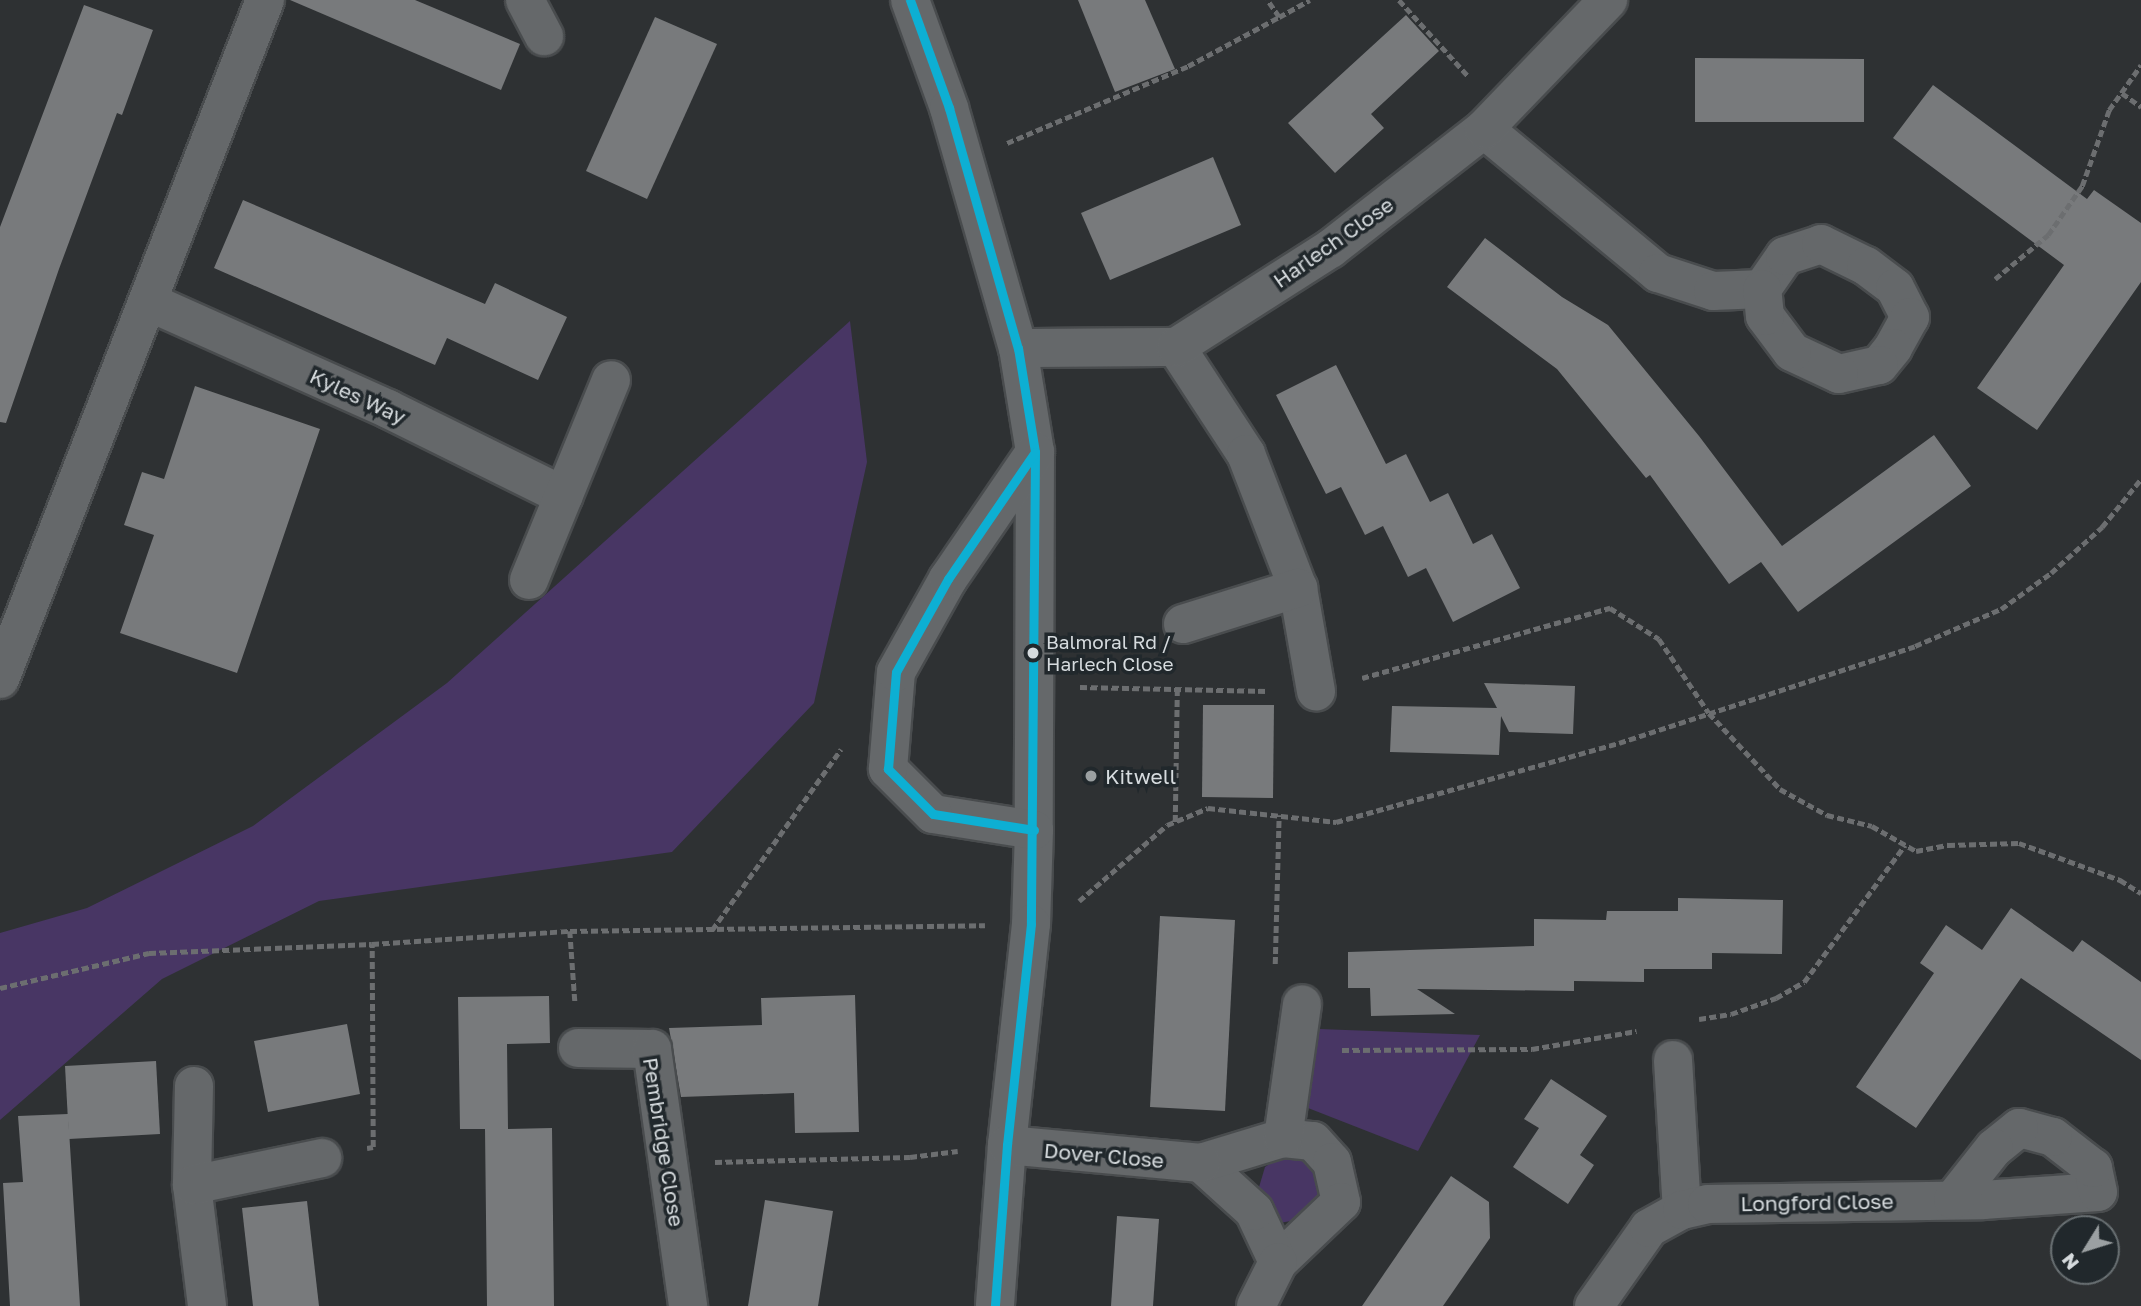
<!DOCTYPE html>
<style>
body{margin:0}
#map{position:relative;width:2141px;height:1306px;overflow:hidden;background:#2e3133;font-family:"Golos Text",sans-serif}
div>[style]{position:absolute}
.green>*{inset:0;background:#483664}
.building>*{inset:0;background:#787a7c}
.path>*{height:4.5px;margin-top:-2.25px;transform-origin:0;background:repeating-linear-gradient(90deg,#6c6e70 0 7px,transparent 0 10.5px)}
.roads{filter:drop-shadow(2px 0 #494c4e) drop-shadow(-2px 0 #494c4e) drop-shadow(0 2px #494c4e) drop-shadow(0 -2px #494c4e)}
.minor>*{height:38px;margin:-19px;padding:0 19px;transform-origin:19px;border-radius:19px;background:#65686a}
.bus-1>*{height:9px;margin:-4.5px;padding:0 4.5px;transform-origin:4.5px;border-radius:4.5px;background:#0dafd3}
.dots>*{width:19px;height:19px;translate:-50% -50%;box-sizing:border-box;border:4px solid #21282c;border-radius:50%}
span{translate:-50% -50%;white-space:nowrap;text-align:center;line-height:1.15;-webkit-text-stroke:7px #21282c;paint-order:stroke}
.bus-label{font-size:19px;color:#d6dbde}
.left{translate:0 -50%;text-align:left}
.street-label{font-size:21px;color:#d6dbde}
.poi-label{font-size:21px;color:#d6dbde}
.north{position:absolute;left:2050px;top:1215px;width:70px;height:70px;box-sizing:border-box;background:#21282c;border:2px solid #697073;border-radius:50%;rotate:232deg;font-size:19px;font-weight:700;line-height:28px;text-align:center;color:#d6dbde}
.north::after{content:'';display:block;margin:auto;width:24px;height:32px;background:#9ba0a2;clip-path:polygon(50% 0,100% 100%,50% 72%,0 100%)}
</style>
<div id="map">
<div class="green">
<div style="clip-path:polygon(850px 321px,867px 462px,814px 703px,672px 852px,319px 901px,162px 979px,0 1120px,0 933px,87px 908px,253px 826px,447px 683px)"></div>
<div style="clip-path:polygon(1319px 1029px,1480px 1035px,1418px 1151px,1308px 1108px)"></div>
<div style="clip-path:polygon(1290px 1150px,1319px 1166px,1329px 1197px,1309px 1218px,1279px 1223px,1257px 1194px,1265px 1167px)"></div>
</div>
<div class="building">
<div style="clip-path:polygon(290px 0,415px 0,520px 44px,501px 90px)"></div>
<div style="clip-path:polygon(1078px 0,1145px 0,1175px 69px,1115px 92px)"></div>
<div style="clip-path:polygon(84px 5px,153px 30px,122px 115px,117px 113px,59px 269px,6px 423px,0 422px,0 227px)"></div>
<div style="clip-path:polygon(1406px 15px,1439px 51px,1371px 114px,1384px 128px,1335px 173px,1288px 123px)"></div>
<div style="clip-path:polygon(655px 17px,717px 44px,647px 199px,586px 171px)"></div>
<div style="clip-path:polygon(1695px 58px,1864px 59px,1864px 122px,1695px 122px)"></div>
<div style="clip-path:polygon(1933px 85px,2087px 199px,2094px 190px,2141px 223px,2141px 282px,2037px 430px,1977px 388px,2064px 265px,1893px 138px)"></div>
<div style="clip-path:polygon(1213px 157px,1241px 225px,1110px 280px,1081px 213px)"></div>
<div style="clip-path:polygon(243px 200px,485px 304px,495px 283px,567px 317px,538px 380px,447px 338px,435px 365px,214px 268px)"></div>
<div style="clip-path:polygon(1485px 238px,1562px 297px,1608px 325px,1699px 436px,1782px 546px,1934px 435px,1971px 486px,1798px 612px,1761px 562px,1729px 584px,1650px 475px,1646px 478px,1557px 369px,1447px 287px)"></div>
<div style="clip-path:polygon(1336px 365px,1386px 464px,1406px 454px,1430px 502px,1448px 493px,1473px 544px,1492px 534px,1520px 588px,1453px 622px,1426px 568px,1408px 577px,1383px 526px,1365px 535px,1341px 487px,1326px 494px,1276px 395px)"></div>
<div style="clip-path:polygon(195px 386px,320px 429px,237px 673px,120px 633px,154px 535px,124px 525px,142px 472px,164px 479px)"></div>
<div style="clip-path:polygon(1484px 683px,1575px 686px,1573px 734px,1509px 732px,1501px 716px,1499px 755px,1390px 752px,1392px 706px,1497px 708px)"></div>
<div style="clip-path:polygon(1203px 705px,1274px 705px,1273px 798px,1202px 797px)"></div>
<div style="clip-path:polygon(1678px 898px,1783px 900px,1782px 954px,1712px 953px,1712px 969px,1644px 969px,1644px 982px,1574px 981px,1574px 991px,1417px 989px,1455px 1014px,1371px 1016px,1370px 988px,1348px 988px,1348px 952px,1534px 946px,1534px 919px,1606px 920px,1607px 911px,1678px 911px)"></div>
<div style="clip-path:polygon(2011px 908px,2073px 952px,2082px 940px,2141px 982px,2141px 1060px,2021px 978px,1916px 1128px,1856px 1087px,1934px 973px,1920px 963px,1946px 925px,1982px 950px)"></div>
<div style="clip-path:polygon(1160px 916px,1235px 920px,1225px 1111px,1150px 1107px)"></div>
<div style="clip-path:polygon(855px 995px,859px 1132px,795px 1133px,794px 1093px,681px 1097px,669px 1028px,762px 1025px,761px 998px)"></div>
<div style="clip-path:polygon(549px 996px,550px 1043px,507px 1044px,508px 1129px,552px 1128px,554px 1306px,487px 1306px,485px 1129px,495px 1129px,460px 1129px,458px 997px)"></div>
<div style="clip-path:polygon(347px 1024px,360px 1094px,268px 1112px,254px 1041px)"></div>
<div style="clip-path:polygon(156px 1061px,160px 1134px,69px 1139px,65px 1066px)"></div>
<div style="clip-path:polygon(1551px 1079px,1607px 1116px,1580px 1155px,1594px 1165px,1568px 1204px,1513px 1167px,1539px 1128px,1524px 1119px)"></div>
<div style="clip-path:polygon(68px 1114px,80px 1306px,10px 1306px,3px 1183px,23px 1182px,18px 1116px)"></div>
<div style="clip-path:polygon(1451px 1176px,1489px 1202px,1490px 1238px,1443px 1306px,1362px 1306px)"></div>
<div style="clip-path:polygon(765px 1200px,833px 1211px,818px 1306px,748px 1306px)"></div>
<div style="clip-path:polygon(307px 1201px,319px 1306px,253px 1306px,242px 1208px)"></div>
<div style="clip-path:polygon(1117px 1216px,1159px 1219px,1153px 1306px,1111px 1306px)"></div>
</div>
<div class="path">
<div style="left:1399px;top:0;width:104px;rotate:47.7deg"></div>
<div style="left:1279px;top:17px;width:35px;rotate:-29deg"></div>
<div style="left:2122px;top:93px;width:24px;rotate:36deg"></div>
<div style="left:1007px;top:143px;width:197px;rotate:-23deg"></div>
<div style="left:1188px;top:66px;width:103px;rotate:-28.3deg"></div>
<div style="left:1279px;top:17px;width:21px;rotate:-125deg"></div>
<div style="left:1995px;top:279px;width:69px;rotate:-39.7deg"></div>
<div style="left:2048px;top:235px;width:60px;rotate:-55.2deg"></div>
<div style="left:2082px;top:186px;width:81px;rotate:-70.4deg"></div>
<div style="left:2109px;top:110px;width:55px;rotate:-54.6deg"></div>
<div style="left:1362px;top:678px;width:258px;rotate:-15.8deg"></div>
<div style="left:1610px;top:608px;width:58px;rotate:32.3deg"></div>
<div style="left:1659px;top:639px;width:89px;rotate:56deg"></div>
<div style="left:1709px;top:713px;width:104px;rotate:46.9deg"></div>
<div style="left:1780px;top:789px;width:54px;rotate:29deg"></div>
<div style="left:1827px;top:815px;width:46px;rotate:13.7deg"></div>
<div style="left:1872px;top:826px;width:51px;rotate:29.6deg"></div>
<div style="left:1916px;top:851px;width:33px;rotate:-11deg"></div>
<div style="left:1948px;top:845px;width:71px;rotate:-1.6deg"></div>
<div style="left:2019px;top:843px;width:108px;rotate:20.1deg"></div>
<div style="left:2120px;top:880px;width:25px;rotate:32deg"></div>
<div style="left:1080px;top:687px;width:187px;rotate:1.2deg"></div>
<div style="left:1175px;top:822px;width:132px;rotate:-89.1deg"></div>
<div style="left:1079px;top:901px;width:116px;rotate:-40.8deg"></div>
<div style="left:1167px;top:825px;width:44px;rotate:-22.5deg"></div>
<div style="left:1208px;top:808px;width:129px;rotate:6.2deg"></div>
<div style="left:1336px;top:822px;width:294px;rotate:-15.6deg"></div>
<div style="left:1619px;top:743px;width:311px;rotate:-18.1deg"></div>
<div style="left:1915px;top:646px;width:94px;rotate:-23.3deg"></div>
<div style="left:2001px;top:609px;width:62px;rotate:-35.8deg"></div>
<div style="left:2051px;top:573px;width:69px;rotate:-42deg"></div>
<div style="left:2102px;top:527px;width:62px;rotate:-50.9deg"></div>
<div style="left:712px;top:930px;width:222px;rotate:-54.5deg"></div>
<div style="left:570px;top:931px;width:70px;rotate:85.9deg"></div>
<div style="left:1275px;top:964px;width:149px;rotate:-88.5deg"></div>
<div style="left:0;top:988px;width:153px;rotate:-13.2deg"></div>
<div style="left:149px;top:953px;width:223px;rotate:-2.3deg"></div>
<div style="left:372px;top:944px;width:198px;rotate:-3.8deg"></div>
<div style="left:570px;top:931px;width:415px;rotate:-0.8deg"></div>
<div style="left:1699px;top:1019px;width:32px;rotate:-9deg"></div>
<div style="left:1731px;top:1014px;width:48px;rotate:-19.6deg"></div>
<div style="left:1776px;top:998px;width:32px;rotate:-30deg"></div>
<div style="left:1804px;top:982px;width:170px;rotate:-53.6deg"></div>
<div style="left:1342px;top:1050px;width:190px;rotate:-0.3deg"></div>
<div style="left:1532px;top:1049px;width:106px;rotate:-9.8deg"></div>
<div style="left:367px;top:1148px;width:6px;rotate:-9deg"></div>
<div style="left:373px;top:1147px;width:203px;rotate:-90.3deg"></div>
<div style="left:715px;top:1162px;width:195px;rotate:-1.5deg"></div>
<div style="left:910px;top:1157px;width:48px;rotate:-7.1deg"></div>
</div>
<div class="roads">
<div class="minor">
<div style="left:525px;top:0;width:41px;rotate:62.2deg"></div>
<div style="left:910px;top:0;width:115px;rotate:70.1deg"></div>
<div style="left:949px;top:108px;width:250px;rotate:74deg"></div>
<div style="left:1018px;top:348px;width:105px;rotate:80.7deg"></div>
<div style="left:1035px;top:452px;width:378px;rotate:90.2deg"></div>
<div style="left:1034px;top:830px;width:94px;rotate:91.8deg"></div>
<div style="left:1031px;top:924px;width:222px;rotate:96.2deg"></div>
<div style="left:1007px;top:1145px;width:161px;rotate:94.3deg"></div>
<div style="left:1484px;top:129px;width:226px;rotate:39.6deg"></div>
<div style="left:1658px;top:273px;width:58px;rotate:18.1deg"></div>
<div style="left:1713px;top:291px;width:49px;rotate:-2.3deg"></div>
<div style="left:1762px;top:289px;width:40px;rotate:-55.1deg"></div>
<div style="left:1785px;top:256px;width:38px;rotate:-18deg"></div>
<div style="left:1821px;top:244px;width:50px;rotate:26.1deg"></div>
<div style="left:1866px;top:266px;width:36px;rotate:37deg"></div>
<div style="left:1895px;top:288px;width:33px;rotate:63deg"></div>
<div style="left:1910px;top:317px;width:35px;rotate:119deg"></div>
<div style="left:1893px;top:348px;width:22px;rotate:129deg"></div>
<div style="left:1879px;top:365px;width:41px;rotate:167.3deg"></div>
<div style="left:1839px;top:374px;width:52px;rotate:-154.9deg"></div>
<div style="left:1792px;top:352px;width:45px;rotate:-126.9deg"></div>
<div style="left:1765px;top:316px;width:27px;rotate:-96deg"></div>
<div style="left:149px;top:302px;width:262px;rotate:24.1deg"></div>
<div style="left:388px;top:409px;width:196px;rotate:26.3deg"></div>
<div style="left:1176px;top:347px;width:128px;rotate:56.8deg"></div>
<div style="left:1246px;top:454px;width:144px;rotate:68.8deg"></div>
<div style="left:1298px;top:588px;width:105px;rotate:80.1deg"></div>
<div style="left:1018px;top:348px;width:158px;rotate:-0.4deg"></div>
<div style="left:1176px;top:347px;width:183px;rotate:-32.5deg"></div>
<div style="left:1330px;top:249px;width:195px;rotate:-37.9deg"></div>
<div style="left:1484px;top:129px;width:179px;rotate:-46.1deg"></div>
<div style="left:529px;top:580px;width:216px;rotate:-67.7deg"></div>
<div style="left:1183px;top:624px;width:121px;rotate:-17.4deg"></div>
<div style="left:0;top:679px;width:729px;rotate:-68.68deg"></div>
<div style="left:1034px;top:830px;width:102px;rotate:-171deg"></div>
<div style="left:933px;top:814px;width:64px;rotate:-135deg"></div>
<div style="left:888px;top:769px;width:97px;rotate:-85.3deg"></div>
<div style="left:896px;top:672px;width:107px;rotate:-60.8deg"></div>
<div style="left:948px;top:579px;width:154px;rotate:-55.6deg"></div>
<div style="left:578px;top:1048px;width:74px;rotate:0.8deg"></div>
<div style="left:652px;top:1049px;width:260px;rotate:82deg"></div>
<div style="left:1673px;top:1060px;width:150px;rotate:86.6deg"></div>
<div style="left:194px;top:1086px;width:99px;rotate:91.2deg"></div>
<div style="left:192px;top:1185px;width:122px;rotate:82.9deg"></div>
<div style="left:1283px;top:1138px;width:30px;rotate:6deg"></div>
<div style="left:1313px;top:1141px;width:28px;rotate:48deg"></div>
<div style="left:1332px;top:1162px;width:41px;rotate:77.3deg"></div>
<div style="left:1341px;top:1202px;width:87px;rotate:136.4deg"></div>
<div style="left:1278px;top:1262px;width:56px;rotate:-115.2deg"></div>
<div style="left:1254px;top:1211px;width:72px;rotate:-137.8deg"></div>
<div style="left:1201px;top:1163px;width:86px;rotate:-17deg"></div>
<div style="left:1283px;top:1138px;width:135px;rotate:-81.9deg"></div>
<div style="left:1007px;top:1145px;width:195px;rotate:5.3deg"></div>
<div style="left:192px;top:1185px;width:133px;rotate:-11.7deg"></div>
<div style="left:1256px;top:1306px;width:49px;rotate:-63.4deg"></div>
<div style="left:1594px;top:1306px;width:95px;rotate:-54.8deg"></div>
<div style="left:1649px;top:1228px;width:38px;rotate:-29deg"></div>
<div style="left:1682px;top:1210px;width:26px;rotate:-13deg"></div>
<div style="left:1707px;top:1204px;width:276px;rotate:-0.8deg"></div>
<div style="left:1983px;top:1200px;width:115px;rotate:-4deg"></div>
<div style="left:2098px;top:1192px;width:25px;rotate:-102deg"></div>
<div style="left:2093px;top:1168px;width:51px;rotate:-142.2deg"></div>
<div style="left:2053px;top:1137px;width:35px;rotate:-165deg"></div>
<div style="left:2019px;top:1128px;width:32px;rotate:141deg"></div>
<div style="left:1994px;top:1148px;width:66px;rotate:128.3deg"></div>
</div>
</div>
<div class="bus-1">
<div style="left:910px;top:0;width:115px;rotate:70.1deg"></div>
<div style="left:949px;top:108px;width:250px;rotate:74deg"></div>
<div style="left:1018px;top:348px;width:105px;rotate:80.7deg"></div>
<div style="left:1035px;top:452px;width:472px;rotate:90.5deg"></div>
<div style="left:1031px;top:924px;width:222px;rotate:96.2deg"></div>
<div style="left:1007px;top:1145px;width:161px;rotate:94.3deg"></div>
<div style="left:1034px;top:830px;width:102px;rotate:-171deg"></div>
<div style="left:933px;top:814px;width:64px;rotate:-135deg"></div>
<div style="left:888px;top:769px;width:97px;rotate:-85.3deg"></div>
<div style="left:896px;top:672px;width:107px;rotate:-60.8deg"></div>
<div style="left:948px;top:579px;width:154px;rotate:-55.6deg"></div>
</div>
<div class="dots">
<div style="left:1033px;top:653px;background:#d6dbde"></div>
<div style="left:1091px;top:776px;background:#9ba0a2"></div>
</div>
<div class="bus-label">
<span class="left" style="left:1046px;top:653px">Balmoral Rd /<br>Harlech Close</span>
</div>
<div class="street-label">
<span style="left:1333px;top:242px;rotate:-35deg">Harlech Close</span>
<span style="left:358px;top:396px;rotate:25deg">Kyles Way</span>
<span style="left:664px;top:1142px;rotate:81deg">Pembridge Close</span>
<span style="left:1104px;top:1155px;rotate:5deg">Dover Close</span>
<span style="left:1817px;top:1202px;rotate:-1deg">Longford Close</span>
</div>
<div class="poi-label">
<span class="left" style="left:1105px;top:776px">Kitwell</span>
</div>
<div class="north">N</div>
</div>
